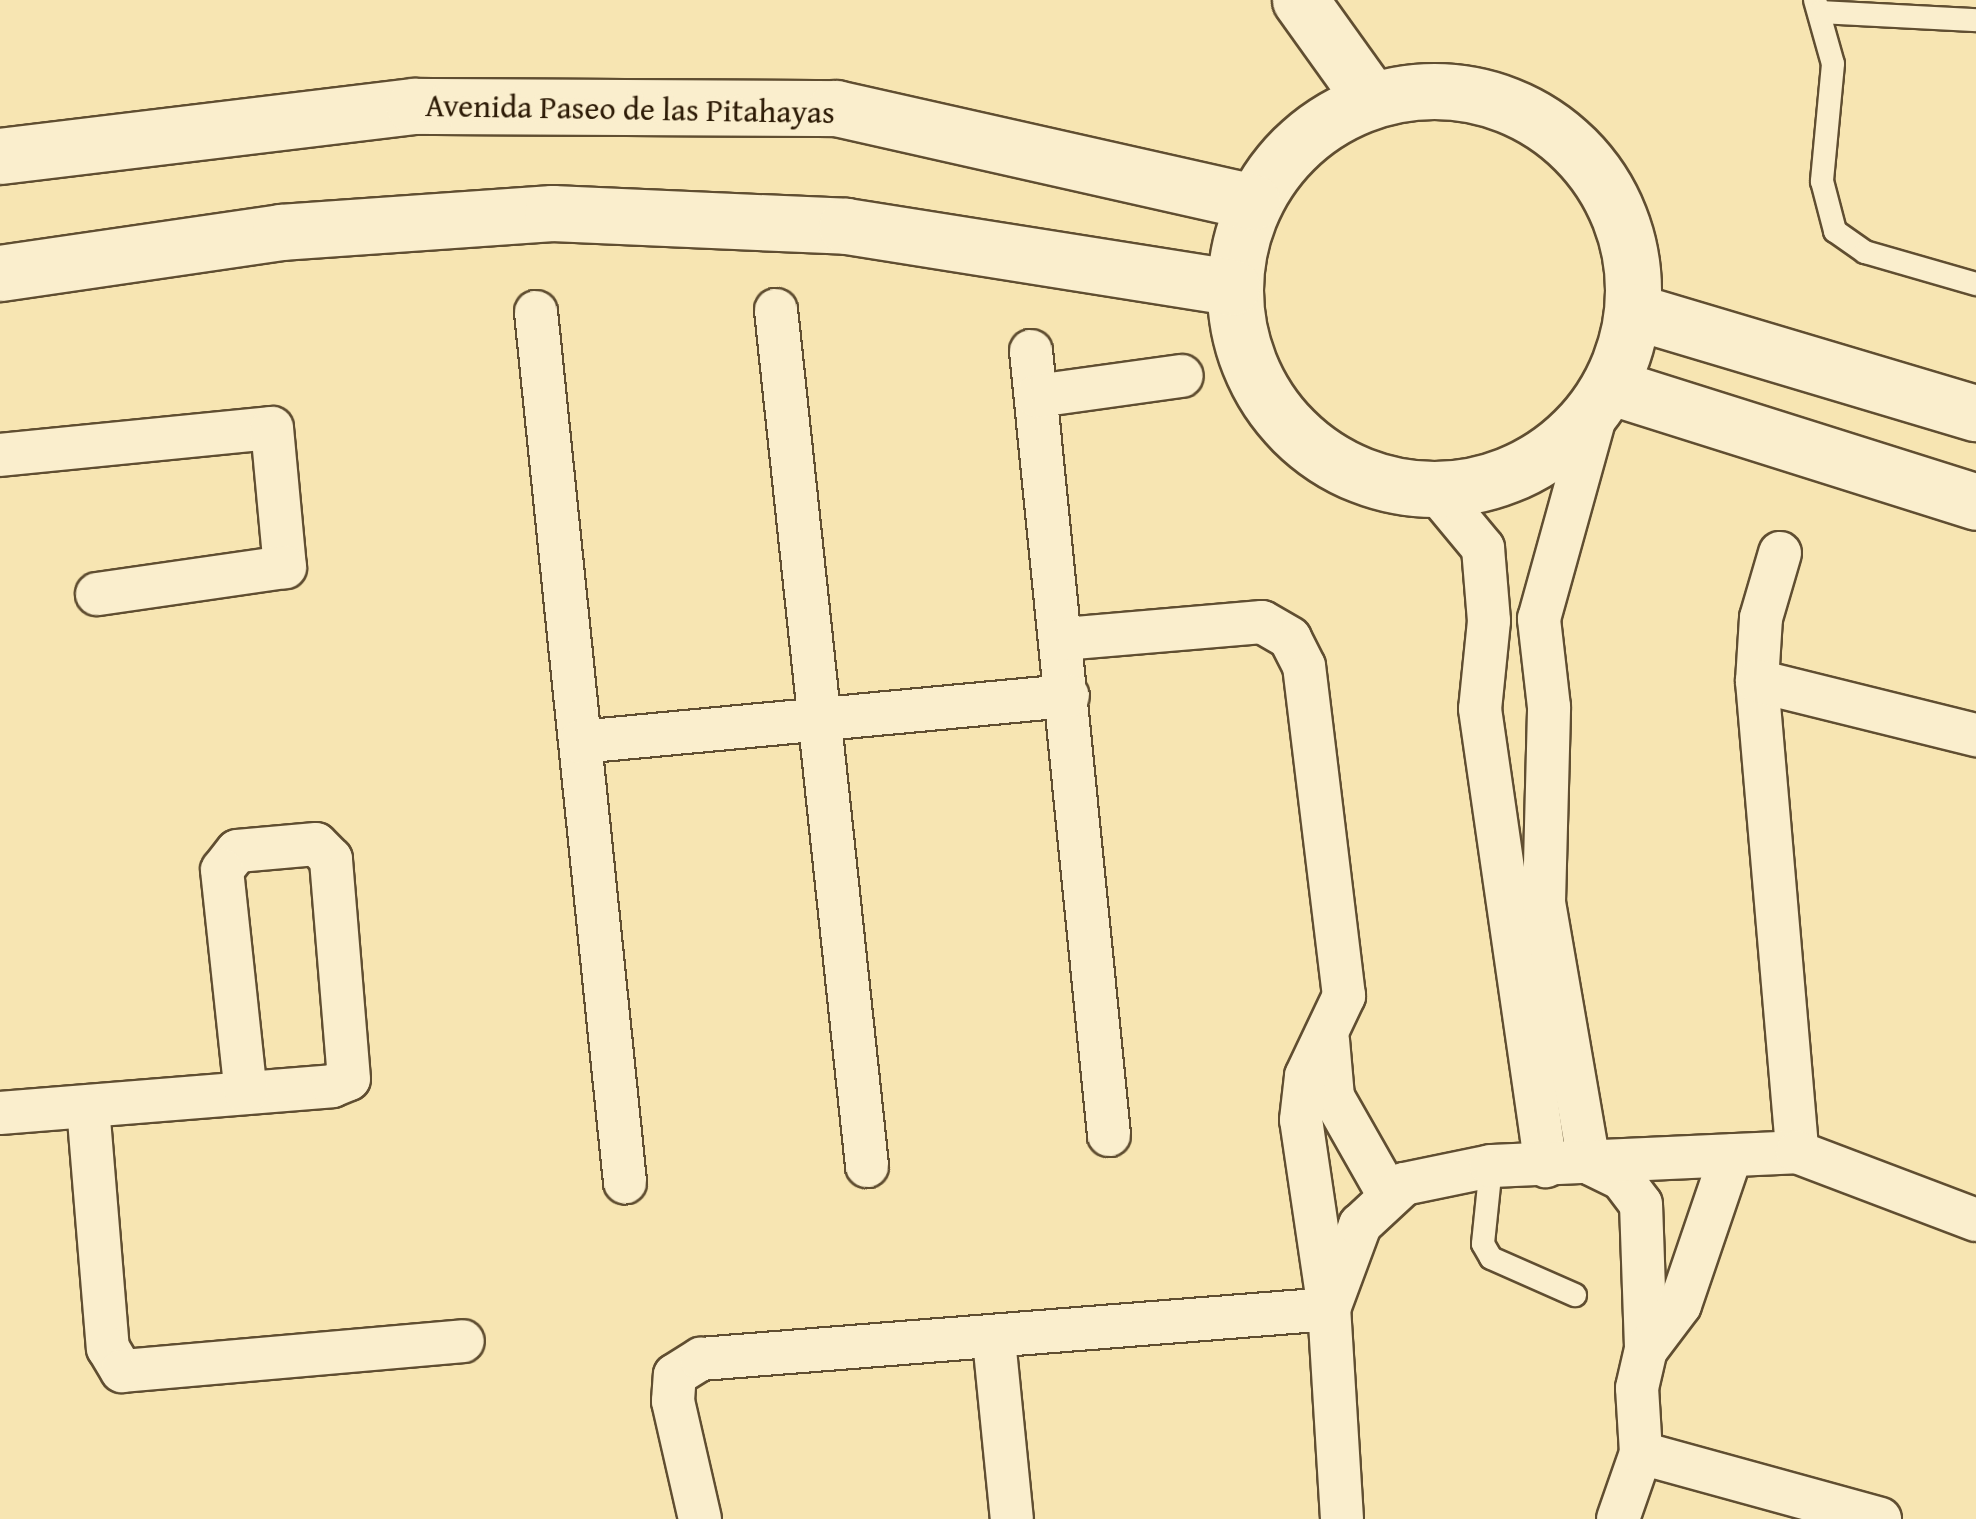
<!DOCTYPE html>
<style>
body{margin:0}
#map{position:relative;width:1976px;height:1519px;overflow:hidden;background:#f7e5b2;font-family:"Gentium Book Plus",serif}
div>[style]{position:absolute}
.roads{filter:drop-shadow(2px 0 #604e31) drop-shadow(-2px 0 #604e31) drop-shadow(0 2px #604e31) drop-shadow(0 -2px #604e31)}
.service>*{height:22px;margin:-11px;padding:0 11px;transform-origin:11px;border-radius:11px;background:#faeecd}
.minor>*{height:42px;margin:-21px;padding:0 21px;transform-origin:21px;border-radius:21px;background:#faeecd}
.tertiary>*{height:55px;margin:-27.5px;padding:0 27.5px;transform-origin:27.5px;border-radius:27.5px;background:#faeecd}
.tertiary>.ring{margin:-27.5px;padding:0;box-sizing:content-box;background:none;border:55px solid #faeecd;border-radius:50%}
span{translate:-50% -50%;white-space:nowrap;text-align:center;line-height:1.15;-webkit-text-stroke:10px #faeecd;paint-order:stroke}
.street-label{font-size:32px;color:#2d1b06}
</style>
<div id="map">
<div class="roads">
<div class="service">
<div style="left:1815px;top:0;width:66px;rotate:74.3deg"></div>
<div style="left:1833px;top:64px;width:118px;rotate:95.4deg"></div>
<div style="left:1822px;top:181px;width:52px;rotate:75.4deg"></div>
<div style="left:1835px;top:231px;width:37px;rotate:35deg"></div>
<div style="left:1865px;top:252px;width:116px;rotate:16.1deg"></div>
<div style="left:1821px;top:12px;width:155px;rotate:3deg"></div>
<div style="left:1491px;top:1166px;width:78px;rotate:95.9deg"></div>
<div style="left:1483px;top:1244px;width:16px;rotate:60deg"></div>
<div style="left:1491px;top:1258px;width:92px;rotate:23.8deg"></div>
</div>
<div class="minor">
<div style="left:776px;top:310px;width:861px;rotate:83.93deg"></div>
<div style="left:536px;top:312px;width:875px;rotate:84.16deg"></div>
<div style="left:1031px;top:351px;width:788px;rotate:84.32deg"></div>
<div style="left:1037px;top:396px;width:146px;rotate:-7.9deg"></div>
<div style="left:0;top:455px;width:273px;rotate:-5.7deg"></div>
<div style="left:272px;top:428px;width:140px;rotate:84.7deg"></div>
<div style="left:285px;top:567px;width:190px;rotate:171.8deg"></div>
<div style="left:1434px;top:489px;width:77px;rotate:50.3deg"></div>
<div style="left:1483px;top:548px;width:73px;rotate:85.3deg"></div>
<div style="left:1489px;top:621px;width:88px;rotate:95.8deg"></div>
<div style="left:1480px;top:709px;width:462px;rotate:81.8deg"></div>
<div style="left:1780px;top:553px;width:68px;rotate:106.3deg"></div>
<div style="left:1761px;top:618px;width:63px;rotate:93.6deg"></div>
<div style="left:1757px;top:681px;width:473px;rotate:85.1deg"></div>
<div style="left:1757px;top:681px;width:226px;rotate:13.9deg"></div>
<div style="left:580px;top:742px;width:490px;rotate:-5.4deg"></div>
<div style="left:1328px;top:1040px;width:57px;rotate:85deg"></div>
<div style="left:1333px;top:1097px;width:112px;rotate:60.4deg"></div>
<div style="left:88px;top:1107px;width:242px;rotate:85.3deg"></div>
<div style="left:108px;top:1348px;width:27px;rotate:59deg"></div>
<div style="left:122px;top:1371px;width:342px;rotate:-5deg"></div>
<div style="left:0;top:1113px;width:333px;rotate:-4.6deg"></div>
<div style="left:332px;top:1086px;width:18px;rotate:-22deg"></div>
<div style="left:349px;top:1079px;width:221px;rotate:-94.7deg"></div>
<div style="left:331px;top:859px;width:21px;rotate:-135deg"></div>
<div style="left:316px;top:844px;width:79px;rotate:174.9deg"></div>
<div style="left:237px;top:851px;width:24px;rotate:128deg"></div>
<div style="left:222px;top:870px;width:224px;rotate:83.9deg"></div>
<div style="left:1589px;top:1163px;width:265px;rotate:-99.8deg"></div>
<div style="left:1544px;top:902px;width:195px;rotate:-88.5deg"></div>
<div style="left:1549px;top:707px;width:89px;rotate:-96.5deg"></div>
<div style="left:1539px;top:619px;width:205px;rotate:-74.5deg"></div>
<div style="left:1589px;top:1163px;width:37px;rotate:26deg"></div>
<div style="left:1622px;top:1179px;width:31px;rotate:53deg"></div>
<div style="left:1641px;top:1204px;width:146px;rotate:88deg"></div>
<div style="left:994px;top:1340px;width:180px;rotate:84.3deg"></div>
<div style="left:1641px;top:1453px;width:248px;rotate:15.4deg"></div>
<div style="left:700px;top:1519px;width:121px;rotate:-102.9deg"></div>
<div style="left:673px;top:1401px;width:26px;rotate:-86deg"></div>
<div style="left:675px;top:1375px;width:31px;rotate:-32deg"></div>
<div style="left:701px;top:1359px;width:630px;rotate:-4.55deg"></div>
<div style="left:1329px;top:1309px;width:191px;rotate:-98.4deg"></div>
<div style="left:1301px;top:1120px;width:44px;rotate:-83.5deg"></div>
<div style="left:1306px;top:1076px;width:89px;rotate:-64.6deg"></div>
<div style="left:1344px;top:996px;width:332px;rotate:-96.9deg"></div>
<div style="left:1304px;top:666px;width:31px;rotate:-117deg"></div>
<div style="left:1290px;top:638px;width:32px;rotate:-150deg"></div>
<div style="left:1262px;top:622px;width:201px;rotate:175.1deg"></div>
<div style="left:1342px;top:1519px;width:210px;rotate:-93.5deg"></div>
<div style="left:1329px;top:1309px;width:90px;rotate:-69.7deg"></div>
<div style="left:1360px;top:1225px;width:60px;rotate:-43deg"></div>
<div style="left:1404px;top:1184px;width:89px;rotate:-11.7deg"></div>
<div style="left:1491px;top:1166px;width:306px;rotate:-2.6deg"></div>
<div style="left:1797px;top:1152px;width:191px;rotate:20.8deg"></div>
<div style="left:1618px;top:1519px;width:70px;rotate:-70.8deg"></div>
<div style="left:1641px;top:1453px;width:65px;rotate:-93.5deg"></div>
<div style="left:1637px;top:1388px;width:39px;rotate:-77deg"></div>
<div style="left:1646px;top:1350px;width:56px;rotate:-52.9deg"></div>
<div style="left:1680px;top:1305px;width:158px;rotate:-71.2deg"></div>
</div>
<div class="tertiary">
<div style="left:1300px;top:0;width:122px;rotate:54.4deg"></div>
<div class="ring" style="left:1235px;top:91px;width:343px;height:343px"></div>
<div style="left:0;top:156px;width:417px;rotate:-6.9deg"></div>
<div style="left:414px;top:106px;width:422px;rotate:0.3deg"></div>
<div style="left:836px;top:108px;width:427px;rotate:12.7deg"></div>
<div style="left:0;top:273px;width:283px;rotate:-8.3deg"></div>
<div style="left:280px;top:232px;width:273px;rotate:-4deg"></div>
<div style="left:552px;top:213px;width:294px;rotate:2.5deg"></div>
<div style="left:846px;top:226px;width:391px;rotate:9deg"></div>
<div style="left:1633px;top:311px;width:358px;rotate:16.6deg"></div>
<div style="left:1609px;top:386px;width:385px;rotate:17.5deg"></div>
</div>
</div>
<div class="street-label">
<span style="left:630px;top:109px;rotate:1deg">Avenida Paseo de las Pitahayas</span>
</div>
</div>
